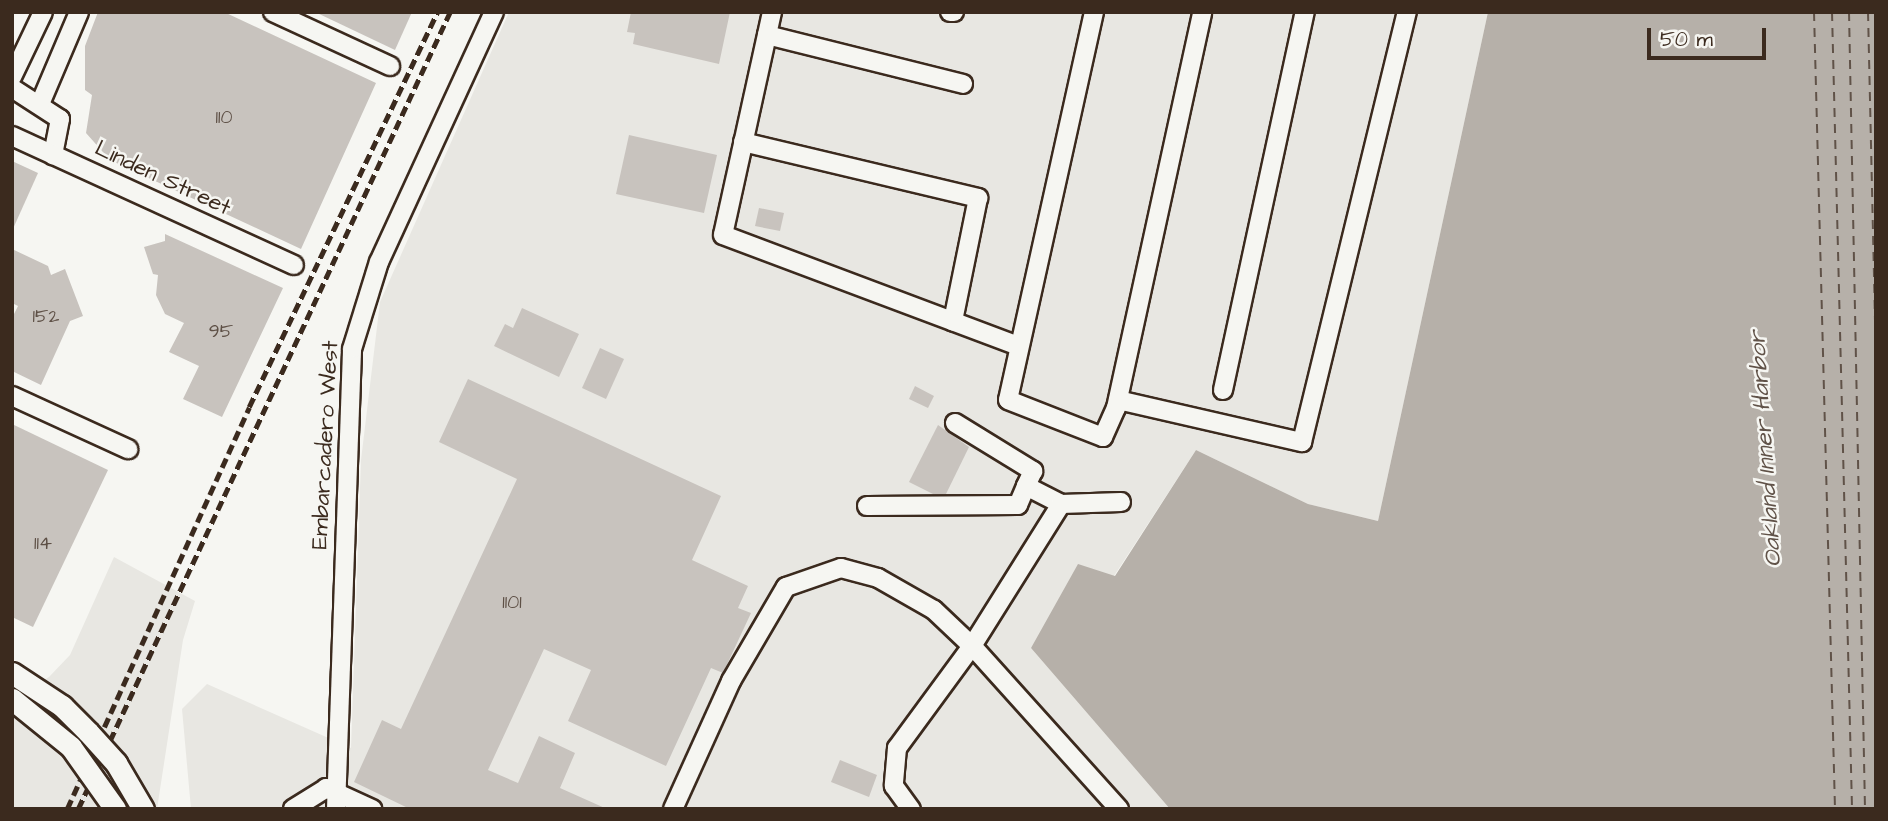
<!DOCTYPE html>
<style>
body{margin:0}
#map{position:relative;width:1888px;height:821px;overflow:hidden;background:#f6f6f2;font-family:"Architects Daughter",sans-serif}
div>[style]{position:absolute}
.built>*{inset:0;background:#e8e7e2}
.water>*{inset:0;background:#b6b0a9}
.ferry>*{height:2px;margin-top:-1px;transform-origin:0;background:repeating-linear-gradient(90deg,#605248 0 9px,transparent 0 16px)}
.building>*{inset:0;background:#c8c3be}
.roads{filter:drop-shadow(2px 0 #3b2a1e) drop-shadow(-2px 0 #3b2a1e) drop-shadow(0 2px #3b2a1e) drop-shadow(0 -2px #3b2a1e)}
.minor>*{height:18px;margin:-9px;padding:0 9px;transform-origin:9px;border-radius:9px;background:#f6f6f2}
.rail>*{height:4.5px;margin-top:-2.25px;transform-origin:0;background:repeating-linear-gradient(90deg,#3b2a1e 0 10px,transparent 0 15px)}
.bridges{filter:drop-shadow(2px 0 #3b2a1e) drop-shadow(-2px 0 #3b2a1e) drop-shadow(0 2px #3b2a1e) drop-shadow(0 -2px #3b2a1e)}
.major-bridge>*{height:21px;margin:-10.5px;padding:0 10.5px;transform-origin:10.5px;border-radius:10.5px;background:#f6f6f2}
span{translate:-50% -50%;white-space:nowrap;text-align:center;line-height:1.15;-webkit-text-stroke:5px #f6f6f2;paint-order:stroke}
.number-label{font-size:19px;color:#5e5046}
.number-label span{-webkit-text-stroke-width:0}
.street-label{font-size:23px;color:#3b2a1e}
.water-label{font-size:24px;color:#605248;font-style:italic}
.frame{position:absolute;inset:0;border:14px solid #3b2a1e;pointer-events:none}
.scale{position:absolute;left:1647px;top:28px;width:119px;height:32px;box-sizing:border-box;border:4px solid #3b2a1e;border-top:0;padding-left:9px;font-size:21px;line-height:24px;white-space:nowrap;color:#3b2a1e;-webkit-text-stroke:5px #f6f6f2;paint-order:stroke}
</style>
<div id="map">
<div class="built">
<div style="clip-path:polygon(509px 12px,1488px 12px,1378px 521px,1308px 504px,1196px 450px,1114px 576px,1031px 648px,1170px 809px,191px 809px,182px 709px,207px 684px,351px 748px,361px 460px,380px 302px)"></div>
<div style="clip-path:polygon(114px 557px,195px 601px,183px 640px,157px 809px,12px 809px,12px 699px,49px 677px,70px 655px)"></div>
</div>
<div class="water">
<div style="clip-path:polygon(1488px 12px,1876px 12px,1876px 809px,1170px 809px,1031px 648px,1078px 564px,1115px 576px,1196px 450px,1308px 504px,1378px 521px)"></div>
</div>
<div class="ferry">
<div style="left:1814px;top:12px;width:797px;rotate:88.49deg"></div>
<div style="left:1832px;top:12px;width:797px;rotate:88.56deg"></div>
<div style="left:1849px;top:12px;width:797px;rotate:88.85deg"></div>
<div style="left:1868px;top:12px;width:348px;rotate:88.7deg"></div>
</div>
<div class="building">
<div style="clip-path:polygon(98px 12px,224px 12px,376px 83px,301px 249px,110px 160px,86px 133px,92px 95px,85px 90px,85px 46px)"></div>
<div style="clip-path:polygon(315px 12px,412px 12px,395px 50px)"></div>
<div style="clip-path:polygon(631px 12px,730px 12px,719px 64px,633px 44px,635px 33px,627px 32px)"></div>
<div style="clip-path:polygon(629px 135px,717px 155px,704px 213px,616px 194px)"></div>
<div style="clip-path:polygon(12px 161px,38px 173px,12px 231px)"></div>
<div style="clip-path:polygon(759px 208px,784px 213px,780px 231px,755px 226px)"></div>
<div style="clip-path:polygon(165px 234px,283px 288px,222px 417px,183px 399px,199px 366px,169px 352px,184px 323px,165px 314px,156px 295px,158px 275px,153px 274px,144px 247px,165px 241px)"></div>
<div style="clip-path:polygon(12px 249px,48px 266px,51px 275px,65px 269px,83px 316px,70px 321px,41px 385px,12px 371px,12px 318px,18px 306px,12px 303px)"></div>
<div style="clip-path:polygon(522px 308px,579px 334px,559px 377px,494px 346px,505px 324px,513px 328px)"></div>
<div style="clip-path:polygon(600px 348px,624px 359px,606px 399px,582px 388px)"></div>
<div style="clip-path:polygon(468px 379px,721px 496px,692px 560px,748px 586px,738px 608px,751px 613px,723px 673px,711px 668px,666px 766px,568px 721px,591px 670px,544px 649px,488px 770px,518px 783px,539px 736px,575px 753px,560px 788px,607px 809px,410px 809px,354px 782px,382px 720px,401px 729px,517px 479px,439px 442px)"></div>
<div style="clip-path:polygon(915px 386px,934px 396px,928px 408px,909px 399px)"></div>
<div style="clip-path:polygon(12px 424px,108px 470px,33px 627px,12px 617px)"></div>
<div style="clip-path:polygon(938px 425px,969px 447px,946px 494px,933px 494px,909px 482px)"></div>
<div style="clip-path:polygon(840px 760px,877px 775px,869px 797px,831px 782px)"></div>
</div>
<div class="roads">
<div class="minor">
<div style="left:273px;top:12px;width:129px;rotate:24.8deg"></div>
<div style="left:772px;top:12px;width:228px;rotate:102.4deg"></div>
<div style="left:723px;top:235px;width:316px;rotate:20.6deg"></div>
<div style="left:950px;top:12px;width:4px"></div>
<div style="left:1094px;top:12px;width:397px;rotate:102.5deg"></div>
<div style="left:1008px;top:400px;width:102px;rotate:21.3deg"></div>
<div style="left:1103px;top:437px;width:32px;rotate:-66deg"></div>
<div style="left:1116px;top:408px;width:405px;rotate:-77.7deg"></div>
<div style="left:767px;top:35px;width:202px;rotate:14deg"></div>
<div style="left:12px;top:77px;width:72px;rotate:-64.5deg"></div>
<div style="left:12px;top:88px;width:57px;rotate:32.9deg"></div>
<div style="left:60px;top:119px;width:37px;rotate:101deg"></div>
<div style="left:40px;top:104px;width:100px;rotate:-67deg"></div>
<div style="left:12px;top:136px;width:310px;rotate:24.6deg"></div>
<div style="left:743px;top:142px;width:242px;rotate:13.4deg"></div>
<div style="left:978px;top:198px;width:126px;rotate:101.5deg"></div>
<div style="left:1223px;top:390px;width:387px;rotate:-77.8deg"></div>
<div style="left:12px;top:396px;width:128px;rotate:24.6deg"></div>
<div style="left:1118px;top:400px;width:189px;rotate:12.9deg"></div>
<div style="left:1302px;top:442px;width:443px;rotate:-76.3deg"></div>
<div style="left:955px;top:423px;width:92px;rotate:31.6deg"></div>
<div style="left:1033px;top:471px;width:17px;rotate:115deg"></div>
<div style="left:867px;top:506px;width:151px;rotate:-0.4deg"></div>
<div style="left:1018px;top:505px;width:21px;rotate:-67deg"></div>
<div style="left:1026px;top:486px;width:39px;rotate:27deg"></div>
<div style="left:293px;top:809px;width:39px;rotate:-32deg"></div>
<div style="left:326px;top:788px;width:51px;rotate:24.5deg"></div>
<div style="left:336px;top:809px;width:460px;rotate:-88deg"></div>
<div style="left:352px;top:349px;width:91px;rotate:-72.8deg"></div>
<div style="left:379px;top:262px;width:275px;rotate:-65.3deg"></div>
<div style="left:673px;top:809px;width:141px;rotate:-65.6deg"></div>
<div style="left:731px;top:681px;width:109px;rotate:-59.7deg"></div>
<div style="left:786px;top:587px;width:58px;rotate:-19.1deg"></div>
<div style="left:841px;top:568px;width:38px;rotate:15deg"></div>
<div style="left:878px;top:578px;width:64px;rotate:29.7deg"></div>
<div style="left:934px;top:610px;width:52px;rotate:43.5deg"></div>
<div style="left:972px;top:646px;width:127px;rotate:126.3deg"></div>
<div style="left:897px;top:748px;width:38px;rotate:95deg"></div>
<div style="left:894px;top:786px;width:29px;rotate:54deg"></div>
<div style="left:1119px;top:809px;width:219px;rotate:-132deg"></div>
<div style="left:972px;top:646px;width:168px;rotate:-57.9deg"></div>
<div style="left:1061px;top:504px;width:60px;rotate:-1.9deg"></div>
</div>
</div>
<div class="rail">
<div style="left:67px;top:809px;width:441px;rotate:-65.6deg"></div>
<div style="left:249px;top:407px;width:437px;rotate:-64.5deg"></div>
<div style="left:78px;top:809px;width:880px;rotate:-64.98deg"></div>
</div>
<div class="bridges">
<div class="major-bridge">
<div style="left:12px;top:673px;width:60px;rotate:33.4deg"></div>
<div style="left:62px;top:706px;width:37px;rotate:45deg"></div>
<div style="left:88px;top:732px;width:42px;rotate:47.9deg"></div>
<div style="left:116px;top:763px;width:53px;rotate:59.6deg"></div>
<div style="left:12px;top:699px;width:76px;rotate:39.1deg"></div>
<div style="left:71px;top:747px;width:76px;rotate:54.6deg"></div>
</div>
</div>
<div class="number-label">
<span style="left:224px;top:118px">110</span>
<span style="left:46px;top:317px">152</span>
<span style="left:221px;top:332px">95</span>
<span style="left:43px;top:544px">114</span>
<span style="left:512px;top:603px">1101</span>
</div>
<div class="street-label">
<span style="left:163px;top:178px;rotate:25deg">Linden Street</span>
<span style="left:325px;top:445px;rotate:-87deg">Embarcadero West</span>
</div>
<div class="water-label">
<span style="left:1766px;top:449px;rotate:-94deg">Oakland Inner Harbor</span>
</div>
<div class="frame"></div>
<div class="scale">50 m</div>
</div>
